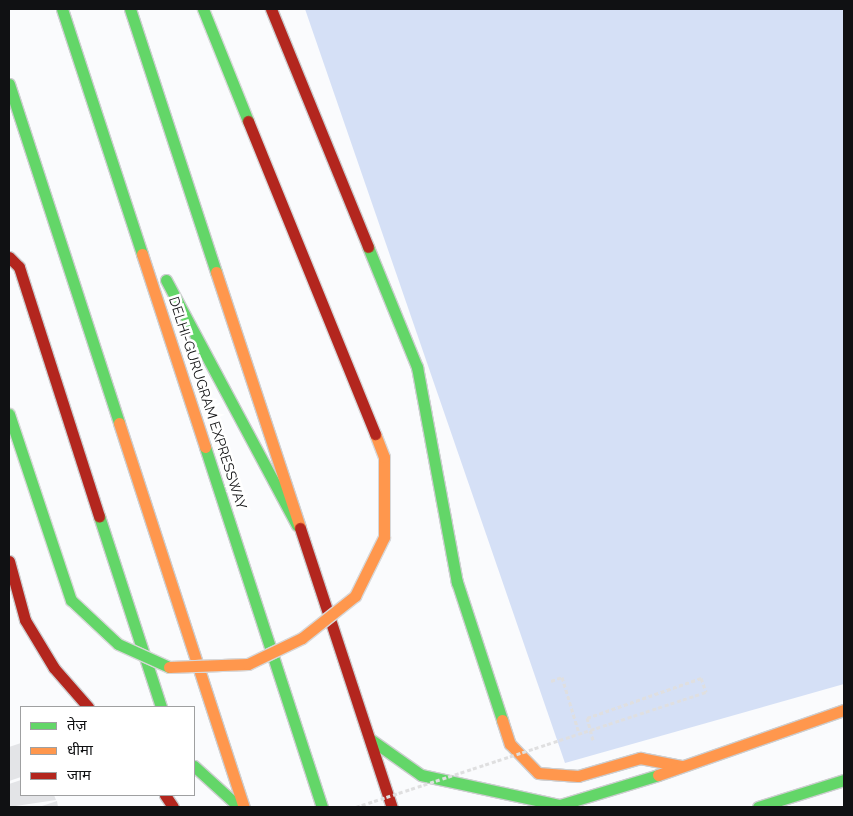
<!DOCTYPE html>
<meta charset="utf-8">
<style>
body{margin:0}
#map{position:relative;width:853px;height:816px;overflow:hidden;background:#fafbfd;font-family:Raleway,"Noto Sans Devanagari",sans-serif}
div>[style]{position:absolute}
.forest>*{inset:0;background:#d5e0f6}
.building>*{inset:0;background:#e3e4e7}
.path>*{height:3px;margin-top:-1.5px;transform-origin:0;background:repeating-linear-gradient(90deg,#dfdfe0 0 4px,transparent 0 6.5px)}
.roads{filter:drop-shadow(1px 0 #cdced0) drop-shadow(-1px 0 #cdced0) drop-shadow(0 1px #cdced0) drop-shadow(0 -1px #cdced0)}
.fast>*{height:11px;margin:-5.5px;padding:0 5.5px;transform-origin:5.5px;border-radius:5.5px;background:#63d668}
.slow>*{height:11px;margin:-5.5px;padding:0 5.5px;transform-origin:5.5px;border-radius:5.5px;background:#ff974d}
.jam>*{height:11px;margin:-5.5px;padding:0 5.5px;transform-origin:5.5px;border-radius:5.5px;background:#b3261e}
.path-bridge>*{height:3px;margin-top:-1.5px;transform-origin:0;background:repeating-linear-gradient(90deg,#dfdfe0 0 4px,transparent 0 6.5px)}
.bridges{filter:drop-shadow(1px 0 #d7d7d8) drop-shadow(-1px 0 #d7d7d8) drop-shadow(0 1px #d7d7d8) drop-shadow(0 -1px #d7d7d8)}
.fast-bridge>*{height:11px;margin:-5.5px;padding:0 5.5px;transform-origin:5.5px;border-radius:5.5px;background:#63d668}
.slow-bridge>*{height:11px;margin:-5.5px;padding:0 5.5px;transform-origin:5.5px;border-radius:5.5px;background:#ff974d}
.jam-bridge>*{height:11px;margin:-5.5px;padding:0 5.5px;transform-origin:5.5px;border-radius:5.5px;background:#b3261e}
span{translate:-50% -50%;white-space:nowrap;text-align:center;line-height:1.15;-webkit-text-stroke:5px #fff;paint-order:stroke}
.street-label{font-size:14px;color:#101113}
.frame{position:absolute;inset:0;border:10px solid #101113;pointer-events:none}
.legend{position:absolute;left:20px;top:706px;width:175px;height:90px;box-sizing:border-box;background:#fff;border:1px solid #9fa0a1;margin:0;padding:6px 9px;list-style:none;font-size:15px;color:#101113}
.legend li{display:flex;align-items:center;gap:10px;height:25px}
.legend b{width:25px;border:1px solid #9fa0a1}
</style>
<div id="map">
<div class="forest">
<div style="clip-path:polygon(305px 9px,844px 9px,844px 684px,565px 763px)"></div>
</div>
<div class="building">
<div style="clip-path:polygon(21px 743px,21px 777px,9px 781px,9px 747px)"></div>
<div style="clip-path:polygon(21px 780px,21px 795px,54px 795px,56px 800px,9px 807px,9px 784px)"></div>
<div style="clip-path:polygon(57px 801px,58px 807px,39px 807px)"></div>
</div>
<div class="path">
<div style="left:551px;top:681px;width:12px;rotate:-20deg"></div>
<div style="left:562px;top:677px;width:59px;rotate:73.1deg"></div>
<div style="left:593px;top:740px;width:23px;rotate:-105deg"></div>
<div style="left:587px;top:718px;width:121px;rotate:-19.3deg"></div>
<div style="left:701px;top:678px;width:15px;rotate:70deg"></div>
</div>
<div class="roads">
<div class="fast">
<div style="left:62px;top:9px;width:258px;rotate:71.9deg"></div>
<div style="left:130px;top:9px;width:277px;rotate:71.9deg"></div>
<div style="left:9px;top:84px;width:356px;rotate:72deg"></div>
<div style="left:368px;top:247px;width:130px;rotate:67.8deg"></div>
<div style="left:417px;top:367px;width:219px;rotate:79.5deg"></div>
<div style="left:457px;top:582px;width:145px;rotate:71.9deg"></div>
<div style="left:166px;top:280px;width:278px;rotate:61.9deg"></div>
<div style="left:205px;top:447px;width:379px;rotate:72deg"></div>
<div style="left:99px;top:516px;width:201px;rotate:72deg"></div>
<div style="left:370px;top:739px;width:62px;rotate:35.2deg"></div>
<div style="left:421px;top:775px;width:142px;rotate:12.2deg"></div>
<div style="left:560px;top:805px;width:102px;rotate:-17deg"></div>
<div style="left:194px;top:766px;width:61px;rotate:42.3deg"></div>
<div style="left:758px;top:807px;width:90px;rotate:-17.4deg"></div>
</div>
<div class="slow">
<div style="left:142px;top:254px;width:203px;rotate:71.9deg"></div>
<div style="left:216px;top:272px;width:269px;rotate:71.8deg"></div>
<div style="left:119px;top:423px;width:404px;rotate:72deg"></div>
<div style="left:502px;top:720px;width:25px;rotate:72deg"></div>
<div style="left:510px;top:744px;width:40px;rotate:46deg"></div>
<div style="left:538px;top:773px;width:40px;rotate:4.3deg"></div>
<div style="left:578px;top:776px;width:65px;rotate:-16.2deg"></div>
<div style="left:640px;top:758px;width:43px;rotate:10.8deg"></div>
<div style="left:658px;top:775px;width:197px;rotate:-19.3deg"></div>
</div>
<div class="jam">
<div style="left:271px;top:9px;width:257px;rotate:67.8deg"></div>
<div style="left:9px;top:257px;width:14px;rotate:45deg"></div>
<div style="left:19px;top:267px;width:262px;rotate:72.2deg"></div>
<div style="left:300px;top:528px;width:294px;rotate:71.8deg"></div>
<div style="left:9px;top:561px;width:61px;rotate:74.8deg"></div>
<div style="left:25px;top:620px;width:56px;rotate:58.9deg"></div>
<div style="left:54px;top:668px;width:52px;rotate:48.9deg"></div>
<div style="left:165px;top:795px;width:14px;rotate:56deg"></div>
</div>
</div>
<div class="path-bridge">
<div style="left:356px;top:807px;width:368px;rotate:-18.2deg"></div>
</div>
<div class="bridges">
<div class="fast-bridge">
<div style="left:203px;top:9px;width:121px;rotate:68.1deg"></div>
<div style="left:9px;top:414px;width:196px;rotate:71.6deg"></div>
<div style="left:71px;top:600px;width:64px;rotate:43.1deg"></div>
<div style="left:118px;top:644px;width:56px;rotate:24.3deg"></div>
</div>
<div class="slow-bridge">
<div style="left:169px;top:667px;width:79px;rotate:-2.2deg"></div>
<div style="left:248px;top:664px;width:60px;rotate:-25.7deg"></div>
<div style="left:302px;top:638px;width:68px;rotate:-38.4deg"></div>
<div style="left:355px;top:596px;width:66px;rotate:-63.8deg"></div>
<div style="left:384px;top:537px;width:80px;rotate:-90deg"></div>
<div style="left:384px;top:457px;width:25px;rotate:-111deg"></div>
</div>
<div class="jam-bridge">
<div style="left:248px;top:121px;width:338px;rotate:67.9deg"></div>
</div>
</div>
<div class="street-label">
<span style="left:208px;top:403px;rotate:72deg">DELHI-GURUGRAM EXPRESSWAY</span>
</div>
<div class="frame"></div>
<ul class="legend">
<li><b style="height:6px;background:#63d668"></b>तेज़</li>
<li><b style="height:6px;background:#ff974d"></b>धीमा</li>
<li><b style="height:6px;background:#b3261e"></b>जाम</li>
</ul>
</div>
